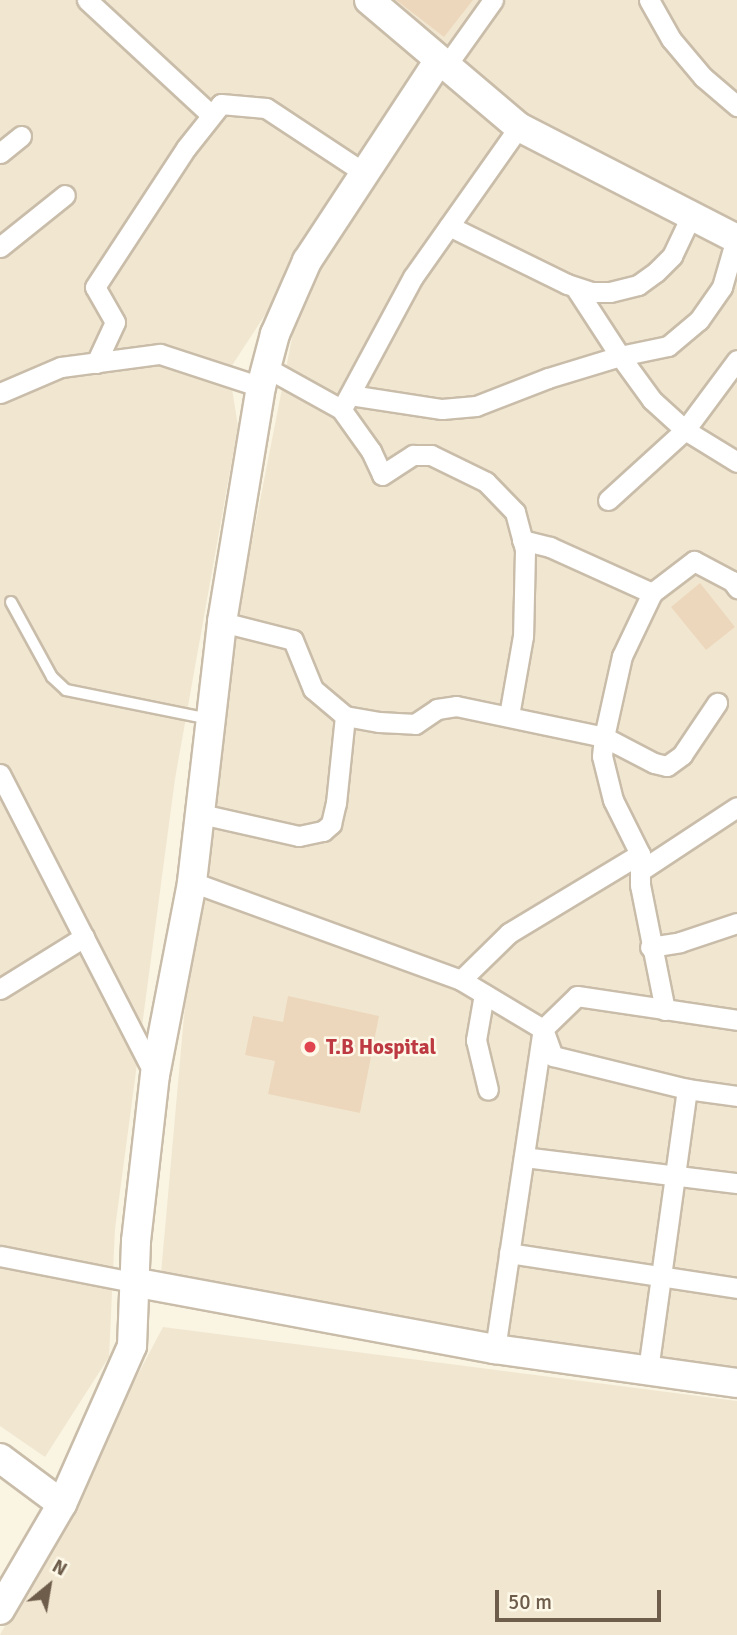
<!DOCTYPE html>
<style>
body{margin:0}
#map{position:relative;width:737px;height:1635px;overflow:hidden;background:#faf4e2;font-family:Signika,sans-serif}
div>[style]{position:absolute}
.residential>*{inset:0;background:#f1e7d1}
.building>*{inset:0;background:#edd7bc}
.roads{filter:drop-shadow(2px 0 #c9bdaa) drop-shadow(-2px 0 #c9bdaa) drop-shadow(0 2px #c9bdaa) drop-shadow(0 -2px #c9bdaa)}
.lane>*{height:10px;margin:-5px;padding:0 5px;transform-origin:5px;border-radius:5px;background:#fff}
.street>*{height:19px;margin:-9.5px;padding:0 9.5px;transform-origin:9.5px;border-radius:9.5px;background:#fff}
.secondary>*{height:28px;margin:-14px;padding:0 14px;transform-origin:14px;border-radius:14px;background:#fff}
.dots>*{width:19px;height:19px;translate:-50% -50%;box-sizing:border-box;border:4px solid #fdf8e8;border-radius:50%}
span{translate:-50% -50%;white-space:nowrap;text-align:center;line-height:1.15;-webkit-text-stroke:5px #fdf8e8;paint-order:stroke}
.health-label{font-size:21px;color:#be3a42;font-weight:700}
.left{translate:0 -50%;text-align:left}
.north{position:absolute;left:14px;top:1551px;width:70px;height:70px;-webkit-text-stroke:5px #fdf8e8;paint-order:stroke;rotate:30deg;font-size:19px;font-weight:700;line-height:28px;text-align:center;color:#6f5d4b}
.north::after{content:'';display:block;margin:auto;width:24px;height:32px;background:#6f5d4b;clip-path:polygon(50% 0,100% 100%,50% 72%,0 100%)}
.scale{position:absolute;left:495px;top:1590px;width:166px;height:32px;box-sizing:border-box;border:4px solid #6f5d4b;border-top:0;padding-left:9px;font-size:21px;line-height:24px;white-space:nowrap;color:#6f5d4b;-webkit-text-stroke:5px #fdf8e8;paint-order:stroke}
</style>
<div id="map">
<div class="residential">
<div style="clip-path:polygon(0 0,358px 0,430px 62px,229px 370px,238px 426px,175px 779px,115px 1229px,109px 1357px,45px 1457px,0 1426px,0 388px,108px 353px,218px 367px,108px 350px,0 385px)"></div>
<div style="clip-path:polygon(380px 0,483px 0,442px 52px)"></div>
<div style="clip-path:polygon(503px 0,737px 0,737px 234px,523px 120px,457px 55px)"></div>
<div style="clip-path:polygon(435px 75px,516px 135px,737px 242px,737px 1368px,159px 1296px,205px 781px,300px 297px)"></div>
<div style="clip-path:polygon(163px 1327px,737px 1401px,737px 1635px,0 1635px)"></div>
</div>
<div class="building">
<div style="clip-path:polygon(396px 0,473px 0,444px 37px)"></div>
<div style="clip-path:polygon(700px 583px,735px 627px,706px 650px,671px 607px)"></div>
<div style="clip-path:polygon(288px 996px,379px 1016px,360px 1113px,268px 1094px,275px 1061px,245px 1055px,253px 1016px,283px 1022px)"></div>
</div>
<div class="roads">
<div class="lane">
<div style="left:11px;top:602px;width:85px;rotate:61.3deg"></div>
<div style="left:52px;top:677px;width:19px;rotate:43deg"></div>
<div style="left:66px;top:690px;width:147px;rotate:11.4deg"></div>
</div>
<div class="street">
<div style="left:87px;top:0;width:169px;rotate:42.8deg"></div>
<div style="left:649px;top:0;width:45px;rotate:60.6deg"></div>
<div style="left:671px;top:39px;width:50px;rotate:49.9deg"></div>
<div style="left:703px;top:77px;width:45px;rotate:40.5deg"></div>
<div style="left:446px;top:66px;width:81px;rotate:-54.5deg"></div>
<div style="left:0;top:153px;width:27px;rotate:-39deg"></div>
<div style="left:449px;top:226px;width:131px;rotate:26.2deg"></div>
<div style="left:567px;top:284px;width:25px;rotate:18deg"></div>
<div style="left:591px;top:292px;width:19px"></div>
<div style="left:610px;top:292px;width:29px;rotate:-14deg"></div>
<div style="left:638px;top:285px;width:22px;rotate:-36deg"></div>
<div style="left:656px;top:272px;width:23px;rotate:-45deg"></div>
<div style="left:672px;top:256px;width:44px;rotate:-64.6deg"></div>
<div style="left:0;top:247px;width:83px;rotate:-38.7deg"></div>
<div style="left:575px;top:287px;width:82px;rotate:56.9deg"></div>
<div style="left:620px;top:356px;width:54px;rotate:54deg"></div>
<div style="left:652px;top:400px;width:45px;rotate:42.3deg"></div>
<div style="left:685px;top:430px;width:61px;rotate:31.6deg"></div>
<div style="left:96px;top:363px;width:45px;rotate:-65.1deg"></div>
<div style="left:115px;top:322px;width:40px;rotate:-119.7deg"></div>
<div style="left:95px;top:287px;width:166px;rotate:-56.8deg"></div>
<div style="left:186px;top:148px;width:56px;rotate:-51.5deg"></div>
<div style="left:221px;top:104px;width:45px;rotate:5.1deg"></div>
<div style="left:266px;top:108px;width:120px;rotate:33.4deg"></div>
<div style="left:267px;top:368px;width:85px;rotate:29deg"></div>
<div style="left:341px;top:409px;width:52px;rotate:54.5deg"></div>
<div style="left:371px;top:451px;width:26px;rotate:65deg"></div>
<div style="left:382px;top:475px;width:37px;rotate:-33deg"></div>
<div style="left:413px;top:455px;width:18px"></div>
<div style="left:431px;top:455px;width:61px;rotate:26.1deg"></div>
<div style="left:486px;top:482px;width:42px;rotate:46deg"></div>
<div style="left:515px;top:512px;width:39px;rotate:75deg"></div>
<div style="left:525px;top:550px;width:86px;rotate:91.3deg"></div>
<div style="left:523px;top:636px;width:80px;rotate:100deg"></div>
<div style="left:0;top:393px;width:66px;rotate:-23.1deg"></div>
<div style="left:61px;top:367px;width:100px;rotate:-7.5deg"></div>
<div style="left:160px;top:354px;width:106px;rotate:18.1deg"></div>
<div style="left:350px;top:395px;width:93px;rotate:8.7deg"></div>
<div style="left:442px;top:409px;width:34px;rotate:-5deg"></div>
<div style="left:476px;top:406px;width:77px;rotate:-21.3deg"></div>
<div style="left:548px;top:378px;width:75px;rotate:-17deg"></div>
<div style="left:620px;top:356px;width:49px;rotate:-11.8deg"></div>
<div style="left:668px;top:346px;width:40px;rotate:-40deg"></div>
<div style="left:699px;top:320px;width:40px;rotate:-55.1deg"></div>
<div style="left:722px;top:287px;width:54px;rotate:-73.9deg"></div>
<div style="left:344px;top:405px;width:145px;rotate:-61.7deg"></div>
<div style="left:413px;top:277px;width:184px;rotate:-54.8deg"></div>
<div style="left:608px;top:500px;width:104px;rotate:-42.3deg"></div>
<div style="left:685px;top:430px;width:87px;rotate:-53.4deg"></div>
<div style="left:522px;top:540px;width:29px;rotate:14deg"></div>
<div style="left:550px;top:547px;width:112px;rotate:24.3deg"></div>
<div style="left:222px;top:622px;width:73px;rotate:14.2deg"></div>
<div style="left:293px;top:640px;width:53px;rotate:67.8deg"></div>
<div style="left:313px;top:689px;width:42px;rotate:40.2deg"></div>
<div style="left:345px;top:716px;width:35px;rotate:10deg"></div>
<div style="left:379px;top:722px;width:36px;rotate:3deg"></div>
<div style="left:415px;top:724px;width:27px;rotate:-34deg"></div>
<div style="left:437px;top:709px;width:19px;rotate:-9deg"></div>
<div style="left:456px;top:706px;width:151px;rotate:11.8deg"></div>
<div style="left:604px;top:737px;width:56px;rotate:27.5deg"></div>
<div style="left:654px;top:763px;width:13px;rotate:13deg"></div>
<div style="left:667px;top:766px;width:19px;rotate:-36deg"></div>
<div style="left:682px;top:755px;width:63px;rotate:-56.1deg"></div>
<div style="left:0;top:774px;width:339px;rotate:62.8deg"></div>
<div style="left:201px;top:814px;width:100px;rotate:12.7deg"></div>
<div style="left:299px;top:836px;width:25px;rotate:-12deg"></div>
<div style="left:323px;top:831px;width:11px;rotate:-41deg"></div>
<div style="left:331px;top:824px;width:22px;rotate:-77deg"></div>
<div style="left:336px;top:803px;width:87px;rotate:-84.1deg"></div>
<div style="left:640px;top:871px;width:116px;rotate:-33.4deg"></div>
<div style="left:192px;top:882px;width:286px;rotate:20deg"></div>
<div style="left:461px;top:980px;width:96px;rotate:30.9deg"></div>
<div style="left:543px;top:1029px;width:29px;rotate:70deg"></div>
<div style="left:553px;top:1056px;width:138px;rotate:13.8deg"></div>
<div style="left:687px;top:1089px;width:50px;rotate:8deg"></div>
<div style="left:650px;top:947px;width:30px;rotate:-9deg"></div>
<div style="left:680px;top:942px;width:60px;rotate:-18.4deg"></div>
<div style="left:461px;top:980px;width:67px;rotate:-44.4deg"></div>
<div style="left:509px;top:933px;width:153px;rotate:-31.1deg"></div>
<div style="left:0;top:989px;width:99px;rotate:-31.8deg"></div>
<div style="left:484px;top:994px;width:47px;rotate:99.9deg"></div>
<div style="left:476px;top:1040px;width:51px;rotate:76.5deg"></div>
<div style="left:665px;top:1010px;width:127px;rotate:-101.3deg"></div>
<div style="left:640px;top:885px;width:31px;rotate:-90deg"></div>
<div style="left:640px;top:854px;width:60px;rotate:-116.6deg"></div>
<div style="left:613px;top:800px;width:45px;rotate:-104deg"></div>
<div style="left:602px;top:756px;width:19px;rotate:-84deg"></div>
<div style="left:604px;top:737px;width:83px;rotate:-77.5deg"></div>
<div style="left:622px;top:656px;width:70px;rotate:-64.5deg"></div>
<div style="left:652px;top:593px;width:53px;rotate:-37.3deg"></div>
<div style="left:694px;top:561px;width:43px;rotate:27.8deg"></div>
<div style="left:732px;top:581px;width:9px;rotate:54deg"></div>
<div style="left:524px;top:1157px;width:215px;rotate:7deg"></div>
<div style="left:509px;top:1253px;width:231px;rotate:8.7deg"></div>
<div style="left:0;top:1256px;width:136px;rotate:11.1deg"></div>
<div style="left:495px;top:1349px;width:324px;rotate:-81.5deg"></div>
<div style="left:543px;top:1029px;width:47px;rotate:-44.1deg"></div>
<div style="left:577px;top:996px;width:162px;rotate:8.5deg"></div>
<div style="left:648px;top:1370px;width:284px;rotate:-82.1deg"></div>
</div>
<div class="secondary">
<div style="left:369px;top:0;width:197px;rotate:40.3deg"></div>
<div style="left:519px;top:127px;width:245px;rotate:27.2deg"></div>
<div style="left:133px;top:1282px;width:368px;rotate:10.5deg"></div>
<div style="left:495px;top:1349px;width:244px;rotate:8deg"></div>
<div style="left:0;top:1458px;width:77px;rotate:36.6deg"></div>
<div style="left:0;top:1610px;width:123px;rotate:-59.7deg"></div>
<div style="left:62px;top:1504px;width:173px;rotate:-66.1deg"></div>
<div style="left:132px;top:1346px;width:105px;rotate:-87.8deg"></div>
<div style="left:136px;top:1241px;width:167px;rotate:-83.5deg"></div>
<div style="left:155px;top:1075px;width:197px;rotate:-79.1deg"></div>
<div style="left:192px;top:882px;width:262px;rotate:-83.4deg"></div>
<div style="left:222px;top:622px;width:238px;rotate:-80.6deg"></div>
<div style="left:261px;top:387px;width:55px;rotate:-75.2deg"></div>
<div style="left:275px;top:334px;width:80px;rotate:-66.3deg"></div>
<div style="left:307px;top:261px;width:240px;rotate:-56.7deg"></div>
</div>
</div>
<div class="dots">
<div style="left:310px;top:1047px;background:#e0444e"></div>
</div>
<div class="health-label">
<span class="left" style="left:326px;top:1047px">T.B Hospital</span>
</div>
<div class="north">N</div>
<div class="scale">50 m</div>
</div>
